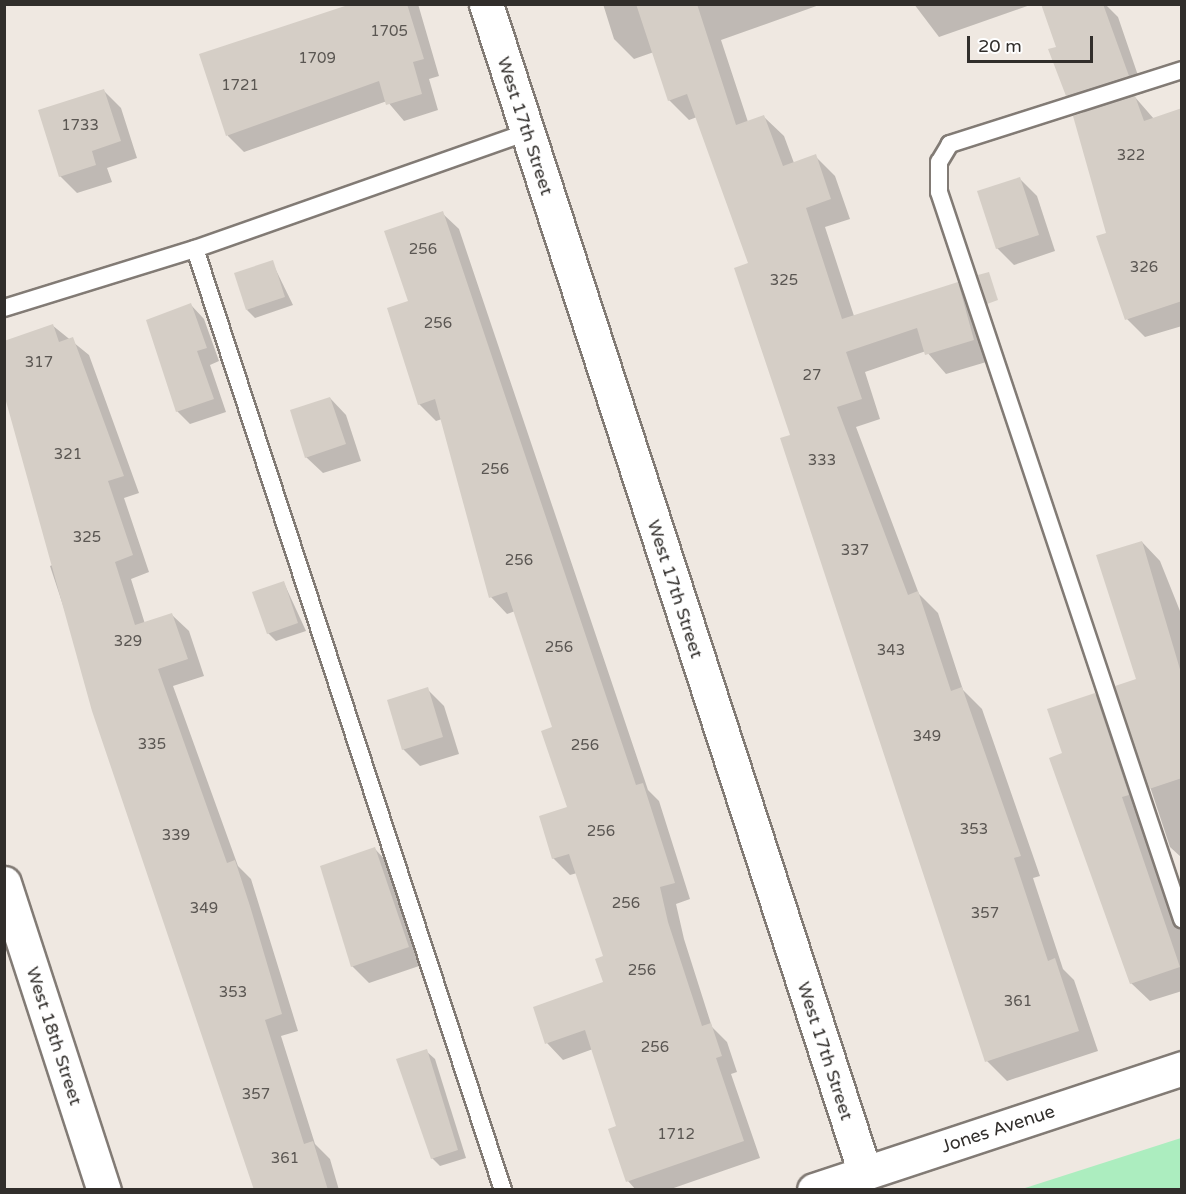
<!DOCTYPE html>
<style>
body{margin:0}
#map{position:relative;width:1186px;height:1194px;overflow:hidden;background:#efe8e1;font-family:"Varela Round",sans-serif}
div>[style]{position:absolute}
.green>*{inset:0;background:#acedbf}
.shadow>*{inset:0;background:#0003}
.building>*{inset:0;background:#d5cec6}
.roads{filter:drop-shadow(2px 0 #827b75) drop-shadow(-2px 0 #827b75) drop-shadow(0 2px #827b75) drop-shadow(0 -2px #827b75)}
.lane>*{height:16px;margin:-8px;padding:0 8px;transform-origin:8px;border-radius:8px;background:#fff}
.street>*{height:33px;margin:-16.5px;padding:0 16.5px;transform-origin:16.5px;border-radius:16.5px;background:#fff}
span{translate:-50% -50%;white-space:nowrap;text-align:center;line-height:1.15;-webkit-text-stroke:6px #fff;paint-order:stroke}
.number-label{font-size:15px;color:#5a5652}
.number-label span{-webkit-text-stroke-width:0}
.street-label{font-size:18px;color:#312e2b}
.frame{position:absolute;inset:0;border:6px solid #312e2b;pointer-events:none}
.scale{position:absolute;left:967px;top:36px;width:126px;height:27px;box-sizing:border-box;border:3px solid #312e2b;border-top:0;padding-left:8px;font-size:18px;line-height:21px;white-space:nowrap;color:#312e2b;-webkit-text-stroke:4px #fff;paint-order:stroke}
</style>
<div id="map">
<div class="green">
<div style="clip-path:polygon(1181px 1138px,1181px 1189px,1022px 1189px)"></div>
</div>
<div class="shadow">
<div style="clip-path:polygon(355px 4px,418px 4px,439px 76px,429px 79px,438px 110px,404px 121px,387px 101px,244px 152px,228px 136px,201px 55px)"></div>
<div style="clip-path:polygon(603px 4px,822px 4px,721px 40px,748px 122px,764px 117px,784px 136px,794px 163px,815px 156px,835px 176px,850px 219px,825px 227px,854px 316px,958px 284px,977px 303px,993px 360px,946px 374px,926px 351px,865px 372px,880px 419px,856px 427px,919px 594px,938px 613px,963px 690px,982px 709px,1040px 876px,1033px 878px,1063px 969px,1074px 980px,1098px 1051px,1007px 1081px,987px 1061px,792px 436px,750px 264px,697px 117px,689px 120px,669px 100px,654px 52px,634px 59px,614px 39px)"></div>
<div style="clip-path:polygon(914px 4px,1033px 4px,939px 37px)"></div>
<div style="clip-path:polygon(1089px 4px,1105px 4px,1118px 17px,1144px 93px,1134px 96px,1154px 119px,1182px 109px,1182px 326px,1145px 337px,1127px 319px,1085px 114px,1067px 95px,1058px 48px)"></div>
<div style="clip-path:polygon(104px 91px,121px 108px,137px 158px,107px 168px,112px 182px,77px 193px,60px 176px)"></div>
<div style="clip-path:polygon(1020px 179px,1037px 196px,1055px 251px,1014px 265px,997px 248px)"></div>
<div style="clip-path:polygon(442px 213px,459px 229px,648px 790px,659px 801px,690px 899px,676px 904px,684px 939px,712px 1027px,727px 1042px,737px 1072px,731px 1074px,760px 1158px,668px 1190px,636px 1190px,628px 1181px,618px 1127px,593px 1049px,563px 1060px,547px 1043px,605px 983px,605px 957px,577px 873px,570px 875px,553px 858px,569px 808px,554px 728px,515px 611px,507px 614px,491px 597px,442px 419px,436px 421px,419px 404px,410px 302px)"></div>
<div style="clip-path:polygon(272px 262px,293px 305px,255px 318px,247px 310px)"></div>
<div style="clip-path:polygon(191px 305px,204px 319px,219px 361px,210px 365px,226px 412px,190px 424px,177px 411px)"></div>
<div style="clip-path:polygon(52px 325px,89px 355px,139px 493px,124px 498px,149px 572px,131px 579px,145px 624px,172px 615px,189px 631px,204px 676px,173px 686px,238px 866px,251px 879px,298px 1031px,281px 1036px,315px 1144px,330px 1159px,339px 1190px,257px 1190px,50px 566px,57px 563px)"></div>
<div style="clip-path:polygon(330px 398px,346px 415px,361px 461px,323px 473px,306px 457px)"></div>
<div style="clip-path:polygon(1142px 542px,1160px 561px,1182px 616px,1182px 858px,1170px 847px,1117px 687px,1138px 680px)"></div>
<div style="clip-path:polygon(284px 583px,306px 631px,276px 641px,268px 633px)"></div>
<div style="clip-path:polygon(427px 689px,444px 706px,459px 754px,420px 766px,403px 749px)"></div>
<div style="clip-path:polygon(1095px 694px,1113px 713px,1182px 933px,1182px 991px,1150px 1001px,1131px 983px,1064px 754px)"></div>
<div style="clip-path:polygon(375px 849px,391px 866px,425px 964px,369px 983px,352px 966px)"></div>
<div style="clip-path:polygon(426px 1051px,435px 1059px,466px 1158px,440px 1166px,432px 1158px)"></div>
</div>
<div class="building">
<div style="clip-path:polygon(351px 4px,407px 4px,424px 59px,413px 62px,422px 94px,386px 105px,379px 81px,226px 136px,199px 54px)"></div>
<div style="clip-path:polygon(636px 4px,697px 4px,736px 125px,764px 115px,783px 166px,816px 154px,831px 199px,806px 208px,842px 319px,958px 282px,974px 340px,925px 355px,917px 328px,846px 352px,862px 399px,837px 407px,908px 595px,918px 591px,951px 691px,962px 687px,1021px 856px,1014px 858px,1048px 961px,1055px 958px,1079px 1031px,985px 1062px,780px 438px,790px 435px,734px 268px,748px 263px,687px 94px,668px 101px)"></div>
<div style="clip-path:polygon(1041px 4px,1103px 4px,1129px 76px,1066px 96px,1048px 49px,1056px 47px)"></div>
<div style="clip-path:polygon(104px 89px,121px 141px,92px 151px,96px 165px,59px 177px,38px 110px)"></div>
<div style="clip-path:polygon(1135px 96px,1144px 121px,1182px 108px,1182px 301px,1125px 320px,1096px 236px,1106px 233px,1073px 116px)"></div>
<div style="clip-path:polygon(1020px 177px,1039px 235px,996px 249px,977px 191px)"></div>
<div style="clip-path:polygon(443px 211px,636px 785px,643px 783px,675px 883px,660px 887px,668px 922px,702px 1026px,711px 1023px,722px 1056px,716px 1058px,744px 1141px,626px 1182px,608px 1129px,616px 1126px,585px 1030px,545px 1044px,533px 1007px,603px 982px,595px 959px,603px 956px,569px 854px,552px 859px,539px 816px,567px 807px,541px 731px,552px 727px,507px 592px,489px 598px,435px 399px,418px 405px,387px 308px,408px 301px,384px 231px)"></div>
<div style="clip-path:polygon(273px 260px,285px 297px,246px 310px,234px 273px)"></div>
<div style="clip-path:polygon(989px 272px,998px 300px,987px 304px,978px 275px)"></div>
<div style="clip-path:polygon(191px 303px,207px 348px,197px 351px,214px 399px,176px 412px,146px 320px)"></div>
<div style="clip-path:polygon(53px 324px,59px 342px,73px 337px,124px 476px,108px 481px,133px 555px,115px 562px,135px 625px,172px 613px,188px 659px,158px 669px,227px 863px,235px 860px,250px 906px,282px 1014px,265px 1020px,304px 1144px,313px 1141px,328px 1190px,254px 1190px,92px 711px,4px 394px,4px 341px)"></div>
<div style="clip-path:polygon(330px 397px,346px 444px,305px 458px,290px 410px)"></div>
<div style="clip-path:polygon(1142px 541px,1182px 676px,1182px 778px,1149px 789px,1115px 686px,1136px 679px,1096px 555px)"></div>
<div style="clip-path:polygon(284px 581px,298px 623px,267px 634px,252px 592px)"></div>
<div style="clip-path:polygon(428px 687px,443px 737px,402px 750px,387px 700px)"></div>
<div style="clip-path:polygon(1095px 693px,1129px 795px,1122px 797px,1180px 967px,1130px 984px,1049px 758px,1062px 753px,1047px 709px)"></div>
<div style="clip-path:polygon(375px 847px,409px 947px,351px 967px,320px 866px)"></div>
<div style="clip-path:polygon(427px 1049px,458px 1150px,431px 1159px,396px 1059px)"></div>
</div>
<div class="roads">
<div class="lane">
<div style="left:1182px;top:70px;width:244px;rotate:162.3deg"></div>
<div style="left:950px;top:144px;width:21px;rotate:121deg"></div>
<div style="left:939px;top:162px;width:30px;rotate:90deg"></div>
<div style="left:939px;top:192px;width:767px;rotate:71.52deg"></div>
<div style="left:4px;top:308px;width:200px;rotate:-17.2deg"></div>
<div style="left:503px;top:1190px;width:990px;rotate:-108.12deg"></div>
<div style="left:195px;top:249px;width:352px;rotate:-19.4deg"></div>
</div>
<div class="street">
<div style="left:486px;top:4px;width:1229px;rotate:72.04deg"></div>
<div style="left:4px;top:883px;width:323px;rotate:72deg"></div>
<div style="left:814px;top:1190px;width:388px;rotate:-18.3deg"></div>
</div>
</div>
<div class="number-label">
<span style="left:389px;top:32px">1705</span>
<span style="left:317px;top:59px">1709</span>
<span style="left:240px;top:86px">1721</span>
<span style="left:80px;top:126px">1733</span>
<span style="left:1131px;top:156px">322</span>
<span style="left:423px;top:250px">256</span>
<span style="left:1144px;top:268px">326</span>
<span style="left:784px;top:281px">325</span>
<span style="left:438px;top:324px">256</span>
<span style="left:39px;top:363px">317</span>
<span style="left:812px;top:376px">27</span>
<span style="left:68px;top:455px">321</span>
<span style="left:822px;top:461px">333</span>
<span style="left:495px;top:470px">256</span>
<span style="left:87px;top:538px">325</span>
<span style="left:855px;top:551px">337</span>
<span style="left:519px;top:561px">256</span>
<span style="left:128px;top:642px">329</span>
<span style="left:559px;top:648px">256</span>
<span style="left:891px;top:651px">343</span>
<span style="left:927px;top:737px">349</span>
<span style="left:152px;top:745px">335</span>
<span style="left:585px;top:746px">256</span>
<span style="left:974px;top:830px">353</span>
<span style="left:601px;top:832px">256</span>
<span style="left:176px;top:836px">339</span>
<span style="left:626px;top:904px">256</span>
<span style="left:204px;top:909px">349</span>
<span style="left:985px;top:914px">357</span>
<span style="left:642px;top:971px">256</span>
<span style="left:233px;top:993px">353</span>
<span style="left:1018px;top:1002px">361</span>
<span style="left:655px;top:1048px">256</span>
<span style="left:256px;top:1095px">357</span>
<span style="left:676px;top:1135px">1712</span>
<span style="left:285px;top:1159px">361</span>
</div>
<div class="street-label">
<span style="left:525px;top:126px;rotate:72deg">West 17th Street</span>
<span style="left:675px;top:589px;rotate:72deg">West 17th Street</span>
<span style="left:54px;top:1036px;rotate:72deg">West 18th Street</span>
<span style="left:825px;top:1051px;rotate:72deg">West 17th Street</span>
<span style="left:998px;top:1129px;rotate:-18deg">Jones Avenue</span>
</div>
<div class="frame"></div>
<div class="scale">20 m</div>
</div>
